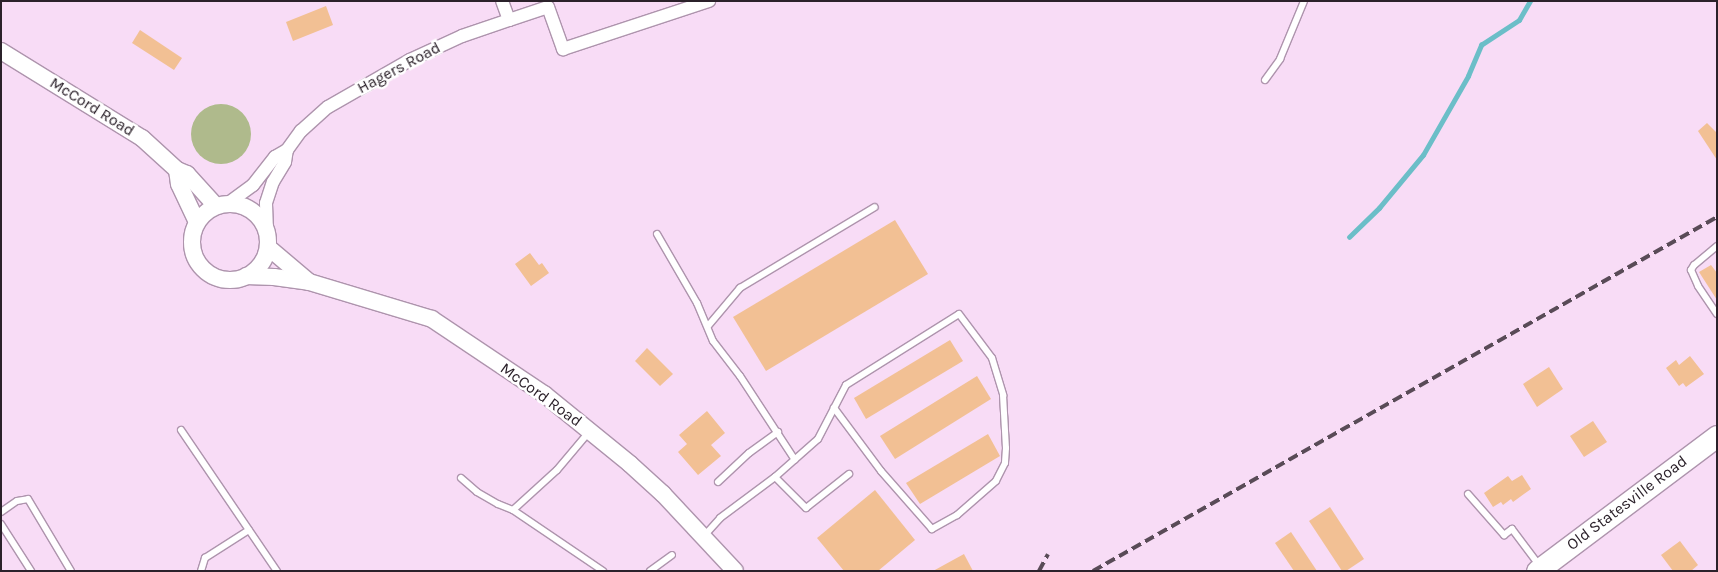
<!DOCTYPE html>
<style>
body{margin:0}
#map{position:relative;width:1718px;height:572px;overflow:hidden;background:#f8dcf6;font-family:Karla,sans-serif}
div>[style]{position:absolute}
.green>*{inset:0;background:#afba8c}
.round{border-radius:50%}
.stream>*{height:4.5px;margin:-2.25px;padding:0 2.25px;transform-origin:2.25px;border-radius:2.25px;background:#6bbec8}
.building>*{inset:0;background:#f2c094}
.roads{filter:drop-shadow(1px 0 #ae94ad) drop-shadow(-1px 0 #ae94ad) drop-shadow(0 1px #ae94ad) drop-shadow(0 -1px #ae94ad)}
.service>*{height:6px;margin:-3px;padding:0 3px;transform-origin:3px;border-radius:3px;background:#fff}
.minor>*{height:12px;margin:-6px;padding:0 6px;transform-origin:6px;border-radius:6px;background:#fff}
.tertiary>*{height:16px;margin:-8px;padding:0 8px;transform-origin:8px;border-radius:8px;background:#fff}
.tertiary>.ring{margin:-8px;padding:0;box-sizing:content-box;background:none;border:16px solid #fff;border-radius:50%}
.primary>*{height:21px;margin:-10.5px;padding:0 10.5px;transform-origin:10.5px;border-radius:10.5px;background:#fff}
.rail>*{height:4px;margin-top:-2px;transform-origin:0;background:repeating-linear-gradient(90deg,#594b57 0 10px,transparent 0 15px)}
span{translate:-50% -50%;white-space:nowrap;text-align:center;line-height:1.15;-webkit-text-stroke:5px #fff;paint-order:stroke}
.street-label{font-size:16px;color:#2b212a}
.frame{position:absolute;inset:0;border:2px solid #2b212a;pointer-events:none}
</style>
<div id="map">
<div class="green">
<div class="round" style="left:191px;top:104px;width:60px;height:60px"></div>
</div>
<div class="stream">
<div style="left:1349px;top:237px;width:42px;rotate:-44deg"></div>
<div style="left:1379px;top:208px;width:69px;rotate:-50.3deg"></div>
<div style="left:1423px;top:155px;width:91px;rotate:-60.3deg"></div>
<div style="left:1468px;top:76px;width:34px;rotate:-67deg"></div>
<div style="left:1481px;top:45px;width:45px;rotate:-33.3deg"></div>
<div style="left:1519px;top:20px;width:22px;rotate:-60deg"></div>
</div>
<div class="building">
<div style="clip-path:polygon(326px 6px,333px 25px,293px 41px,286px 22px)"></div>
<div style="clip-path:polygon(140px 30px,182px 58px,174px 70px,132px 43px)"></div>
<div style="clip-path:polygon(1707px 123px,1717px 133px,1717px 160px,1698px 131px)"></div>
<div style="clip-path:polygon(895px 220px,928px 274px,766px 371px,733px 317px)"></div>
<div style="clip-path:polygon(530px 253px,539px 265px,542px 263px,549px 273px,531px 286px,515px 264px)"></div>
<div style="clip-path:polygon(1711px 265px,1717px 273px,1717px 300px,1699px 272px)"></div>
<div style="clip-path:polygon(950px 340px,963px 361px,866px 419px,854px 398px)"></div>
<div style="clip-path:polygon(647px 348px,673px 374px,660px 386px,635px 361px)"></div>
<div style="clip-path:polygon(1690px 356px,1704px 374px,1686px 387px,1683px 383px,1679px 386px,1666px 368px,1676px 360px,1679px 365px)"></div>
<div style="clip-path:polygon(1549px 367px,1563px 389px,1537px 407px,1523px 384px)"></div>
<div style="clip-path:polygon(977px 376px,991px 399px,895px 459px,880px 436px)"></div>
<div style="clip-path:polygon(707px 411px,725px 433px,711px 445px,721px 456px,698px 475px,678px 452px,687px 444px,679px 435px)"></div>
<div style="clip-path:polygon(1593px 421px,1607px 442px,1584px 457px,1570px 436px)"></div>
<div style="clip-path:polygon(988px 434px,1000px 456px,920px 504px,906px 483px)"></div>
<div style="clip-path:polygon(1522px 475px,1531px 489px,1513px 502px,1511px 499px,1503px 505px,1501px 502px,1493px 507px,1484px 493px,1508px 476px,1512px 481px)"></div>
<div style="clip-path:polygon(875px 490px,915px 540px,878px 571px,844px 571px,817px 538px)"></div>
<div style="clip-path:polygon(1330px 507px,1364px 559px,1346px 571px,1342px 571px,1309px 521px)"></div>
<div style="clip-path:polygon(1291px 532px,1317px 571px,1294px 571px,1275px 543px)"></div>
<div style="clip-path:polygon(1680px 541px,1698px 565px,1691px 571px,1673px 571px,1661px 555px)"></div>
<div style="clip-path:polygon(964px 554px,973px 571px,933px 571px)"></div>
</div>
<div class="roads">
<div class="service">
<div style="left:1265px;top:80px;width:26px;rotate:-54deg"></div>
<div style="left:1280px;top:59px;width:63px;rotate:-67.5deg"></div>
<div style="left:657px;top:234px;width:80px;rotate:59.9deg"></div>
<div style="left:697px;top:303px;width:41px;rotate:67.2deg"></div>
<div style="left:713px;top:341px;width:44px;rotate:52.4deg"></div>
<div style="left:740px;top:376px;width:100px;rotate:56.8deg"></div>
<div style="left:1717px;top:246px;width:30px;rotate:140deg"></div>
<div style="left:1694px;top:265px;width:6px;rotate:121deg"></div>
<div style="left:1691px;top:270px;width:17px;rotate:66deg"></div>
<div style="left:1698px;top:286px;width:34px;rotate:56deg"></div>
<div style="left:708px;top:326px;width:50px;rotate:-49.9deg"></div>
<div style="left:740px;top:288px;width:157px;rotate:-31deg"></div>
<div style="left:181px;top:430px;width:171px;rotate:55.8deg"></div>
<div style="left:775px;top:477px;width:44px;rotate:45deg"></div>
<div style="left:806px;top:508px;width:55px;rotate:-38.3deg"></div>
<div style="left:461px;top:478px;width:21px;rotate:41deg"></div>
<div style="left:477px;top:492px;width:24px;rotate:30deg"></div>
<div style="left:498px;top:504px;width:16px;rotate:22deg"></div>
<div style="left:513px;top:510px;width:109px;rotate:34.1deg"></div>
<div style="left:718px;top:482px;width:42px;rotate:-43.1deg"></div>
<div style="left:749px;top:453px;width:36px;rotate:-36deg"></div>
<div style="left:1468px;top:494px;width:55px;rotate:48.7deg"></div>
<div style="left:1504px;top:535px;width:10px;rotate:-37deg"></div>
<div style="left:1512px;top:529px;width:45px;rotate:53.1deg"></div>
<div style="left:513px;top:510px;width:59px;rotate:-42.3deg"></div>
<div style="left:557px;top:470px;width:50px;rotate:-49.9deg"></div>
<div style="left:1px;top:512px;width:19px;rotate:-35deg"></div>
<div style="left:17px;top:501px;width:11px;rotate:-10deg"></div>
<div style="left:28px;top:499px;width:84px;rotate:59.2deg"></div>
<div style="left:1px;top:524px;width:56px;rotate:57.4deg"></div>
<div style="left:704px;top:536px;width:24px;rotate:-48deg"></div>
<div style="left:720px;top:518px;width:69px;rotate:-36.7deg"></div>
<div style="left:775px;top:477px;width:57px;rotate:-41.5deg"></div>
<div style="left:818px;top:439px;width:61px;rotate:-62.6deg"></div>
<div style="left:846px;top:385px;width:133px;rotate:-32.1deg"></div>
<div style="left:959px;top:314px;width:55px;rotate:53.1deg"></div>
<div style="left:992px;top:358px;width:39px;rotate:73deg"></div>
<div style="left:1003px;top:395px;width:53px;rotate:86.8deg"></div>
<div style="left:1006px;top:448px;width:15px;rotate:94deg"></div>
<div style="left:1005px;top:463px;width:20px;rotate:117deg"></div>
<div style="left:996px;top:481px;width:52px;rotate:138.9deg"></div>
<div style="left:957px;top:515px;width:29px;rotate:151deg"></div>
<div style="left:932px;top:529px;width:77px;rotate:-131.3deg"></div>
<div style="left:881px;top:471px;width:79px;rotate:-126.7deg"></div>
<div style="left:201px;top:571px;width:14px;rotate:-73deg"></div>
<div style="left:205px;top:558px;width:52px;rotate:-32.5deg"></div>
<div style="left:650px;top:571px;width:27px;rotate:-36deg"></div>
</div>
<div class="minor">
<div style="left:509px;top:20px;width:41px;rotate:-18.4deg"></div>
<div style="left:548px;top:7px;width:45px;rotate:70.3deg"></div>
<div style="left:563px;top:49px;width:154px;rotate:-18.2deg"></div>
<div style="left:227px;top:204px;width:32px;rotate:-36deg"></div>
<div style="left:253px;top:185px;width:36px;rotate:-52deg"></div>
<div style="left:275px;top:157px;width:14px;rotate:-30deg"></div>
<div style="left:287px;top:150px;width:24px;rotate:-54deg"></div>
<div style="left:301px;top:131px;width:36px;rotate:-42deg"></div>
<div style="left:328px;top:107px;width:95px;rotate:-29.8deg"></div>
<div style="left:410px;top:60px;width:57px;rotate:-24.8deg"></div>
<div style="left:462px;top:36px;width:50px;rotate:-18.8deg"></div>
<div style="left:509px;top:20px;width:20px;rotate:-110deg"></div>
<div style="left:267px;top:232px;width:29px;rotate:-92deg"></div>
<div style="left:266px;top:203px;width:22px;rotate:-72deg"></div>
<div style="left:273px;top:182px;width:23px;rotate:-59deg"></div>
<div style="left:285px;top:162px;width:12px;rotate:-81deg"></div>
</div>
<div class="tertiary">
<div style="left:1px;top:51px;width:166px;rotate:31.7deg"></div>
<div style="left:142px;top:138px;width:47px;rotate:42.4deg"></div>
<div style="left:177px;top:170px;width:11px;rotate:22deg"></div>
<div style="left:187px;top:174px;width:43px;rotate:47.8deg"></div>
<div style="left:177px;top:170px;width:14px;rotate:82deg"></div>
<div style="left:179px;top:184px;width:42px;rotate:64.7deg"></div>
<div class="ring" style="left:192px;top:204px;width:60px;height:60px"></div>
<div style="left:269px;top:248px;width:52px;rotate:40.4deg"></div>
<div style="left:246px;top:276px;width:28px;rotate:2deg"></div>
<div style="left:274px;top:277px;width:35px;rotate:8deg"></div>
<div style="left:309px;top:282px;width:128px;rotate:16.7deg"></div>
<div style="left:432px;top:319px;width:135px;rotate:33.8deg"></div>
<div style="left:544px;top:394px;width:111px;rotate:39.1deg"></div>
<div style="left:630px;top:464px;width:45px;rotate:42.3deg"></div>
<div style="left:663px;top:494px;width:105px;rotate:46.9deg"></div>
</div>
<div class="primary">
<div style="left:1537px;top:571px;width:225px;rotate:-36.9deg"></div>
</div>
</div>
<div class="rail">
<div style="left:1039px;top:571px;width:19px;rotate:-62deg"></div>
<div style="left:1093px;top:571px;width:717px;rotate:-29.57deg"></div>
</div>
<div class="street-label">
<span style="left:399px;top:68px;rotate:-28deg">Hagers Road</span>
<span style="left:92px;top:107px;rotate:32deg">McCord Road</span>
<span style="left:541px;top:395px;rotate:36deg">McCord Road</span>
<span style="left:1627px;top:503px;rotate:-37deg">Old Statesville Road</span>
</div>
<div class="frame"></div>
</div>
